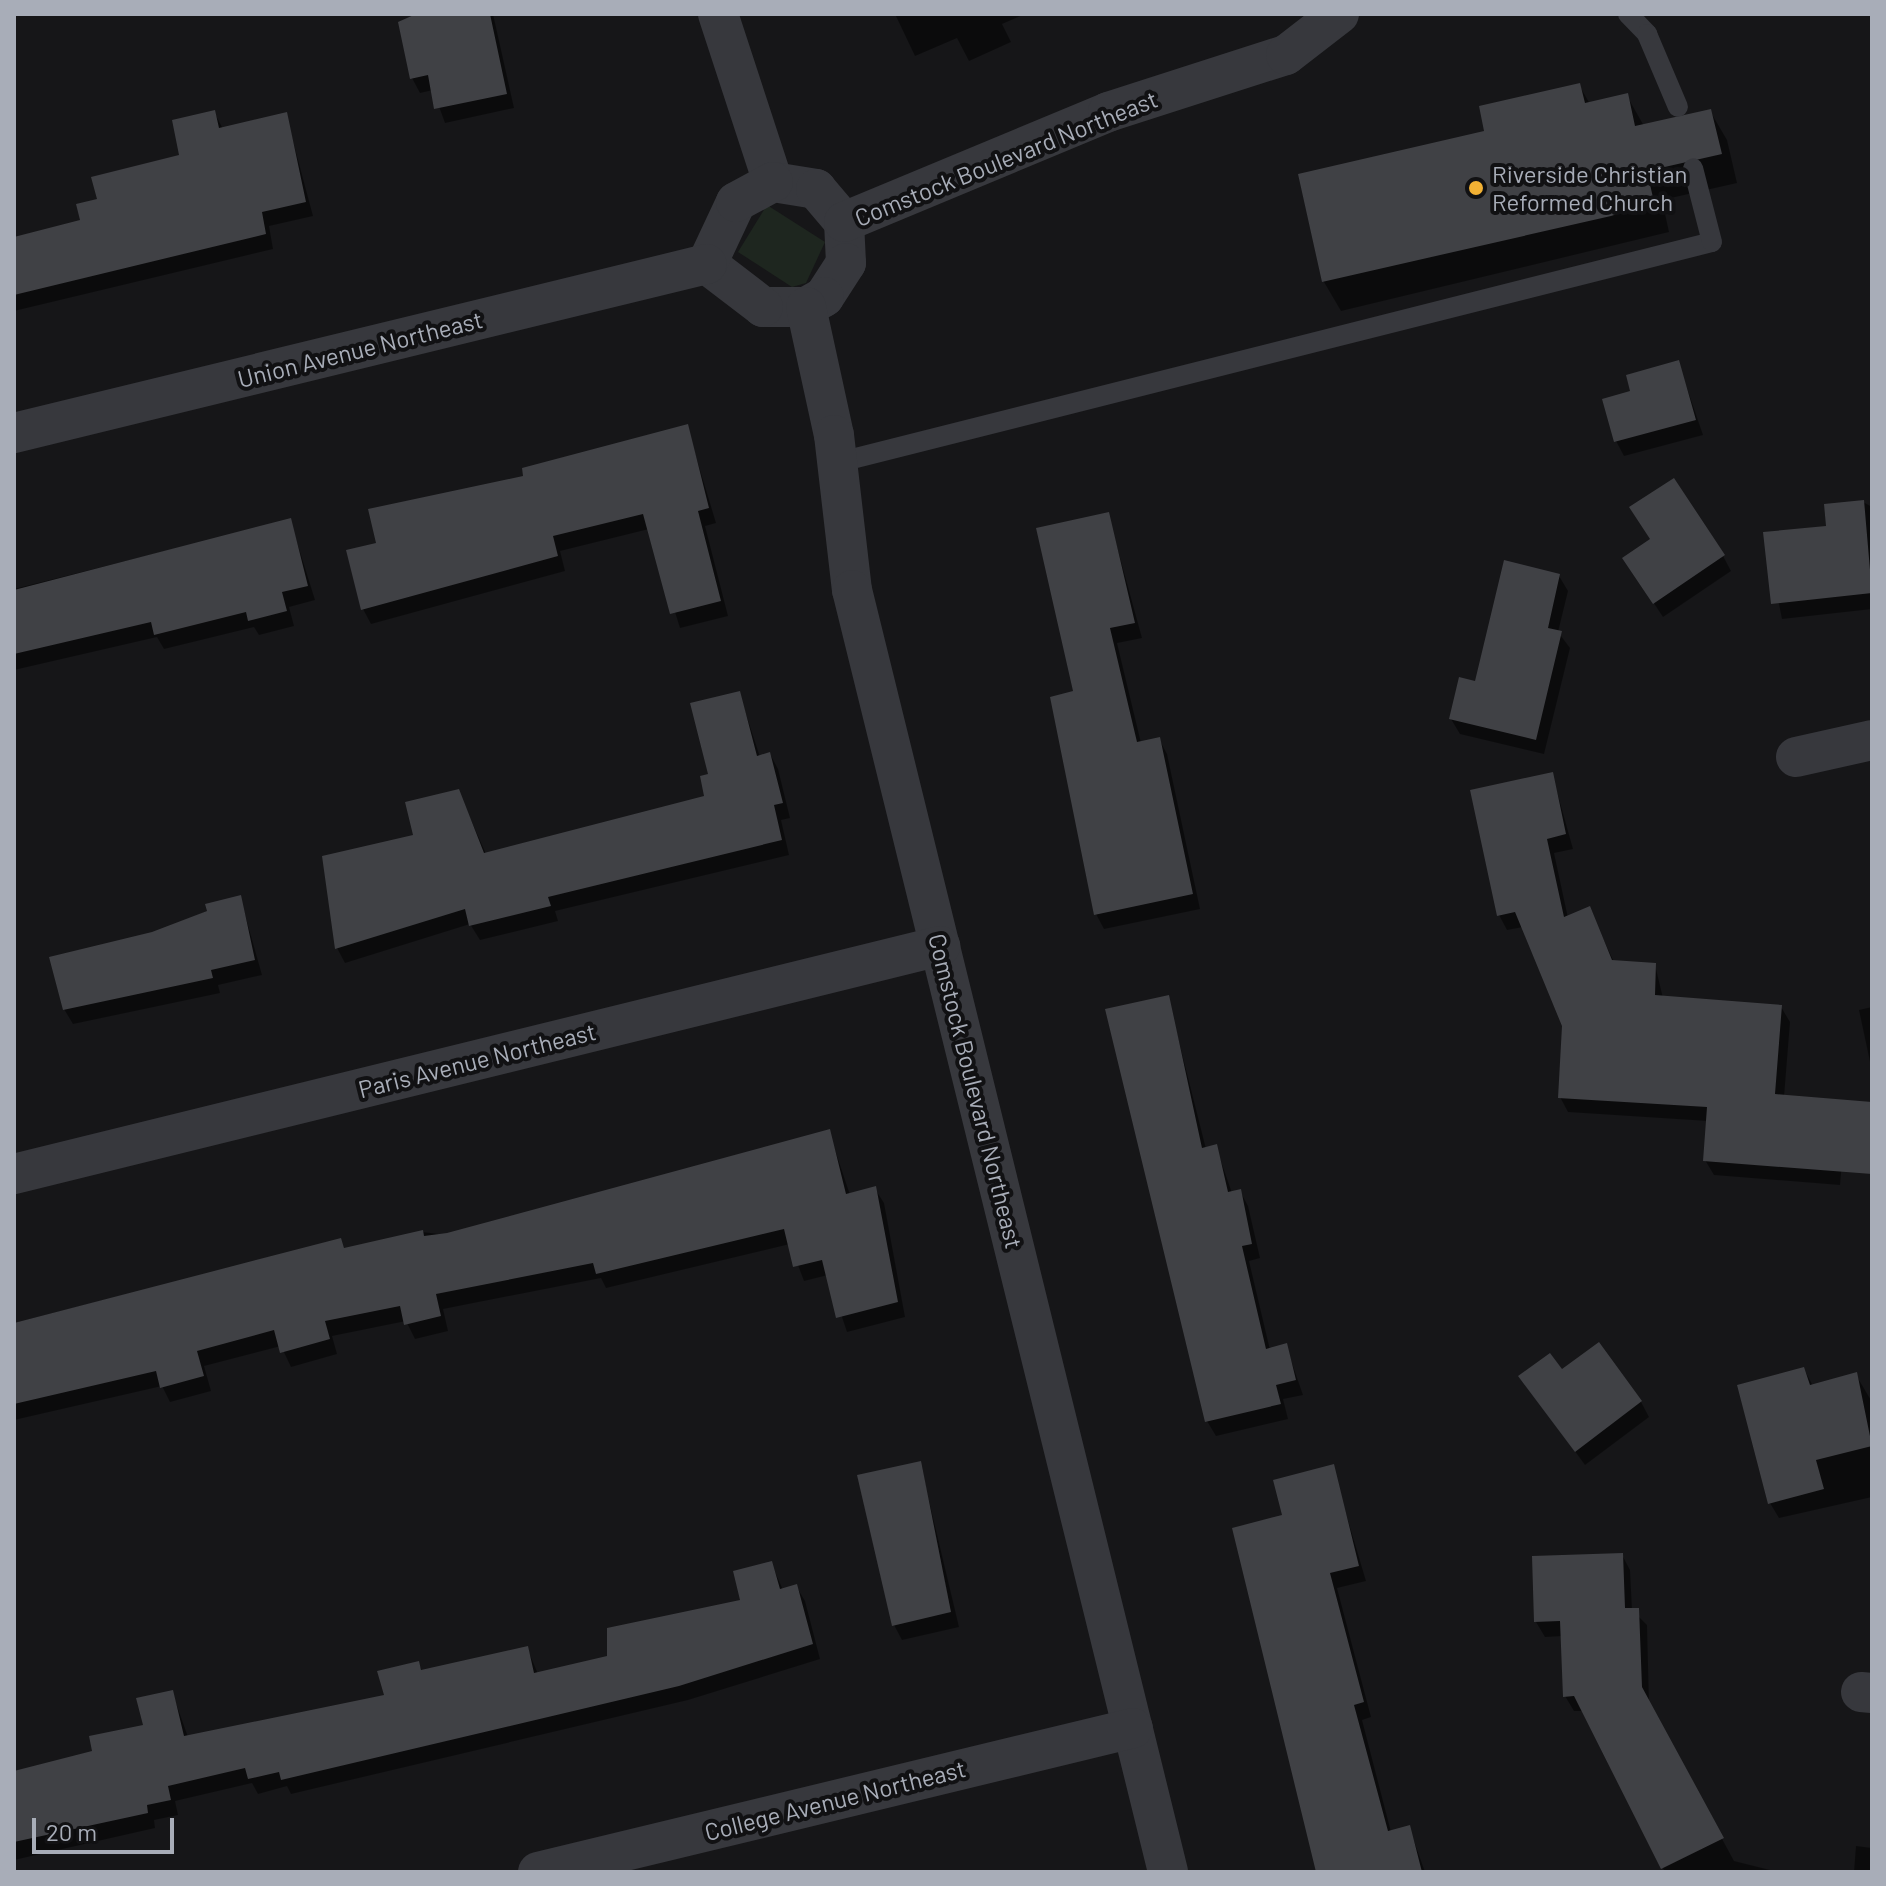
<!DOCTYPE html>
<style>
body{margin:0}
#map{position:relative;width:1886px;height:1886px;overflow:hidden;background:#161618;font-family:Barlow,sans-serif}
div>[style]{position:absolute}
.green>*{inset:0;background:#1e261f}
.shadow>*{inset:0;background:#0007}
.building>*{inset:0;background:#404145}
.service>*{height:20px;margin:-10px;padding:0 10px;transform-origin:10px;border-radius:10px;background:#37383d}
.minor>*{height:40px;margin:-20px;padding:0 20px;transform-origin:20px;border-radius:20px;background:#37383d}
.dots>*{width:22px;height:22px;translate:-50% -50%;box-sizing:border-box;border:4px solid #111113;border-radius:50%}
span{translate:-50% -50%;white-space:nowrap;text-align:center;line-height:1.15;-webkit-text-stroke:8px #111113;paint-order:stroke}
.street-label{font-size:24px;color:#a8adb8}
.poi-label{font-size:24px;color:#a8adb8}
.left{translate:0 -50%;text-align:left}
.frame{position:absolute;inset:0;border:16px solid #a8adb8;pointer-events:none}
.scale{position:absolute;left:32px;top:1818px;width:142px;height:36px;box-sizing:border-box;border:4px solid #a8adb8;border-top:0;padding-left:10px;font-size:24px;line-height:28px;white-space:nowrap;color:#a8adb8;-webkit-text-stroke:6px #111113;paint-order:stroke}
</style>
<div id="map">
<div class="green">
<div style="clip-path:polygon(767px 205px,825px 242px,806px 283px,792px 287px,738px 252px)"></div>
</div>
<div class="shadow">
<div style="clip-path:polygon(440px 14px,493px 14px,514px 108px,445px 123px,433px 90px,420px 93px,412px 78px)"></div>
<div style="clip-path:polygon(895px 14px,1025px 14px,1002px 24px,1011px 42px,969px 61px,957px 38px,915px 56px)"></div>
<div style="clip-path:polygon(1579px 85px,1590px 104px,1627px 96px,1644px 126px,1710px 111px,1727px 140px,1737px 183px,1662px 200px,1669px 232px,1341px 311px,1324px 282px,1300px 175px,1487px 133px)"></div>
<div style="clip-path:polygon(214px 112px,223px 129px,286px 115px,313px 216px,269px 226px,273px 249px,14px 311px,14px 239px,82px 222px,99px 200px,182px 156px)"></div>
<div style="clip-path:polygon(1678px 362px,1703px 435px,1624px 456px,1616px 441px)"></div>
<div style="clip-path:polygon(687px 427px,716px 523px,705px 526px,728px 616px,680px 628px,649px 529px,560px 551px,565px 571px,371px 624px,363px 609px,378px 544px,525px 478px)"></div>
<div style="clip-path:polygon(1863px 502px,1872px 507px,1872px 609px,1782px 619px,1765px 534px,1828px 527px)"></div>
<div style="clip-path:polygon(1108px 514px,1142px 638px,1117px 643px,1141px 743px,1159px 739px,1167px 754px,1200px 909px,1104px 929px,1096px 914px,1075px 693px)"></div>
<div style="clip-path:polygon(290px 520px,315px 600px,289px 607px,294px 626px,259px 635px,254px 627px,164px 649px,157px 637px,14px 670px,14px 589px)"></div>
<div style="clip-path:polygon(1723px 556px,1731px 571px,1663px 617px,1634px 573px)"></div>
<div style="clip-path:polygon(1559px 576px,1568px 591px,1558px 632px,1570px 648px,1544px 754px,1460px 734px,1451px 719px)"></div>
<div style="clip-path:polygon(739px 693px,760px 757px,770px 754px,778px 769px,790px 818px,781px 820px,789px 855px,555px 911px,558px 921px,480px 940px,470px 924px,345px 963px,337px 948px,415px 836px,458px 791px,486px 854px,707px 797px)"></div>
<div style="clip-path:polygon(1552px 774px,1573px 849px,1554px 853px,1568px 918px,1589px 909px,1614px 962px,1655px 965px,1663px 998px,1781px 1007px,1790px 1022px,1784px 1097px,1846px 1116px,1840px 1185px,1714px 1175px,1705px 1160px,1708px 1121px,1568px 1112px,1560px 1097px,1564px 1025px,1523px 927px,1507px 930px,1499px 915px)"></div>
<div style="clip-path:polygon(240px 897px,262px 975px,218px 985px,220px 993px,73px 1024px,64px 1009px,153px 934px)"></div>
<div style="clip-path:polygon(1168px 998px,1206px 1149px,1216px 1147px,1232px 1193px,1240px 1191px,1248px 1206px,1260px 1258px,1249px 1261px,1270px 1350px,1286px 1346px,1303px 1395px,1283px 1399px,1288px 1419px,1216px 1436px,1207px 1421px)"></div>
<div style="clip-path:polygon(1872px 1007px,1872px 1071px,1859px 1010px)"></div>
<div style="clip-path:polygon(829px 1132px,850px 1195px,875px 1189px,884px 1203px,905px 1317px,847px 1332px,828px 1275px,804px 1281px,790px 1244px,606px 1288px,601px 1278px,443px 1309px,448px 1331px,415px 1339px,406px 1321px,332px 1336px,337px 1354px,291px 1367px,281px 1346px,204px 1366px,211px 1391px,170px 1402px,162px 1386px,14px 1420px,14px 1323px,340px 1240px,345px 1250px,422px 1232px,447px 1235px)"></div>
<div style="clip-path:polygon(1804px 1369px,1813px 1386px,1856px 1375px,1872px 1402px,1872px 1497px,1779px 1518px,1770px 1503px)"></div>
<div style="clip-path:polygon(1521px 1377px,1641px 1402px,1649px 1417px,1585px 1465px)"></div>
<div style="clip-path:polygon(920px 1463px,959px 1627px,902px 1640px,894px 1625px)"></div>
<div style="clip-path:polygon(1333px 1470px,1366px 1581px,1337px 1588px,1371px 1717px,1362px 1720px,1391px 1832px,1409px 1827px,1425px 1872px,1319px 1872px,1284px 1517px)"></div>
<div style="clip-path:polygon(1622px 1555px,1630px 1570px,1632px 1610px,1647px 1625px,1649px 1704px,1734px 1861px,1778px 1872px,1665px 1872px,1583px 1711px,1574px 1711px,1565px 1696px,1563px 1636px,1545px 1637px,1536px 1622px)"></div>
<div style="clip-path:polygon(771px 1563px,783px 1590px,796px 1586px,805px 1601px,820px 1659px,688px 1700px,291px 1794px,287px 1786px,258px 1794px,252px 1783px,175px 1801px,178px 1815px,154px 1820px,155px 1828px,14px 1860px,14px 1773px,94px 1753px,145px 1726px,172px 1692px,188px 1737px,386px 1696px,418px 1663px,422px 1671px,527px 1648px,538px 1674px,609px 1658px,742px 1601px)"></div>
<div style="clip-path:polygon(1856px 1846px,1872px 1848px,1872px 1872px,1854px 1872px)"></div>
</div>
<div class="building">
<div style="clip-path:polygon(416px 14px,490px 14px,507px 94px,434px 109px,428px 75px,410px 79px,398px 22px)"></div>
<div style="clip-path:polygon(1580px 83px,1585px 103px,1628px 93px,1635px 126px,1711px 109px,1722px 154px,1647px 171px,1654px 202px,1611px 216px,1322px 282px,1298px 174px,1484px 131px,1479px 106px)"></div>
<div style="clip-path:polygon(215px 110px,219px 128px,287px 112px,306px 202px,262px 212px,266px 234px,14px 295px,14px 237px,80px 220px,76px 204px,97px 199px,91px 177px,179px 155px,172px 120px)"></div>
<div style="clip-path:polygon(1679px 360px,1696px 420px,1614px 442px,1602px 399px,1630px 391px,1626px 375px)"></div>
<div style="clip-path:polygon(688px 424px,709px 508px,698px 511px,721px 601px,670px 614px,643px 514px,553px 536px,558px 556px,361px 610px,346px 550px,376px 543px,368px 509px,523px 476px,522px 468px)"></div>
<div style="clip-path:polygon(1674px 478px,1725px 555px,1653px 604px,1622px 558px,1650px 539px,1629px 507px)"></div>
<div style="clip-path:polygon(1864px 500px,1872px 593px,1771px 604px,1763px 532px,1826px 526px,1824px 504px)"></div>
<div style="clip-path:polygon(1109px 512px,1135px 623px,1110px 628px,1137px 742px,1160px 737px,1193px 894px,1094px 915px,1050px 697px,1073px 691px,1036px 528px)"></div>
<div style="clip-path:polygon(291px 518px,308px 586px,282px 592px,287px 611px,248px 621px,246px 612px,154px 635px,151px 622px,14px 654px,14px 590px)"></div>
<div style="clip-path:polygon(1504px 560px,1560px 574px,1548px 628px,1562px 631px,1536px 740px,1449px 719px,1459px 677px,1475px 681px)"></div>
<div style="clip-path:polygon(740px 691px,757px 756px,770px 752px,783px 803px,774px 805px,782px 840px,548px 897px,551px 906px,469px 926px,465px 909px,335px 949px,322px 856px,413px 835px,405px 802px,459px 789px,484px 853px,704px 796px,700px 776px,708px 774px,690px 703px)"></div>
<div style="clip-path:polygon(1553px 772px,1566px 834px,1547px 839px,1564px 917px,1590px 906px,1612px 960px,1656px 963px,1655px 995px,1782px 1005px,1775px 1094px,1872px 1102px,1872px 1174px,1703px 1161px,1707px 1107px,1558px 1098px,1562px 1026px,1515px 912px,1497px 916px,1470px 790px)"></div>
<div style="clip-path:polygon(241px 895px,255px 960px,211px 970px,213px 978px,63px 1010px,49px 957px,152px 932px,207px 911px,205px 904px)"></div>
<div style="clip-path:polygon(1169px 995px,1202px 1148px,1217px 1144px,1228px 1192px,1241px 1189px,1252px 1244px,1242px 1246px,1266px 1349px,1287px 1343px,1296px 1380px,1276px 1385px,1281px 1404px,1205px 1422px,1105px 1009px)"></div>
<div style="clip-path:polygon(830px 1129px,846px 1194px,876px 1186px,898px 1302px,836px 1318px,822px 1260px,793px 1267px,784px 1229px,596px 1274px,593px 1263px,436px 1294px,441px 1316px,404px 1325px,400px 1306px,325px 1321px,330px 1339px,280px 1353px,274px 1330px,197px 1351px,204px 1376px,160px 1388px,156px 1371px,14px 1404px,14px 1323px,341px 1238px,344px 1248px,423px 1230px,424px 1236px,447px 1233px)"></div>
<div style="clip-path:polygon(1599px 1342px,1642px 1401px,1575px 1452px,1518px 1376px,1550px 1353px,1562px 1369px)"></div>
<div style="clip-path:polygon(1804px 1367px,1810px 1385px,1857px 1372px,1872px 1446px,1816px 1460px,1824px 1489px,1768px 1504px,1737px 1385px)"></div>
<div style="clip-path:polygon(921px 1461px,951px 1612px,892px 1626px,857px 1475px)"></div>
<div style="clip-path:polygon(1334px 1464px,1359px 1566px,1330px 1573px,1364px 1702px,1354px 1705px,1388px 1831px,1410px 1825px,1422px 1872px,1316px 1872px,1232px 1528px,1282px 1515px,1273px 1480px)"></div>
<div style="clip-path:polygon(1623px 1553px,1625px 1608px,1639px 1608px,1642px 1687px,1724px 1838px,1661px 1869px,1574px 1696px,1563px 1697px,1560px 1621px,1534px 1622px,1532px 1556px)"></div>
<div style="clip-path:polygon(772px 1561px,780px 1589px,797px 1584px,813px 1644px,679px 1686px,281px 1780px,279px 1772px,248px 1779px,245px 1768px,168px 1786px,171px 1800px,147px 1805px,148px 1813px,14px 1842px,14px 1771px,92px 1751px,89px 1736px,143px 1725px,136px 1698px,173px 1690px,184px 1736px,384px 1695px,377px 1671px,419px 1661px,421px 1670px,528px 1646px,534px 1673px,607px 1656px,607px 1628px,740px 1600px,733px 1571px)"></div>
</div>
<div class="service">
<div style="left:1628px;top:14px;width:28px;rotate:46deg"></div>
<div style="left:1647px;top:34px;width:79px;rotate:67deg"></div>
<div style="left:836px;top:463px;width:903px;rotate:-14.16deg"></div>
<div style="left:1712px;top:242px;width:76px;rotate:-104.4deg"></div>
</div>
<div class="minor">
<div style="left:718px;top:14px;width:177px;rotate:71.9deg"></div>
<div style="left:773px;top:182px;width:44px;rotate:9.2deg"></div>
<div style="left:816px;top:189px;width:43px;rotate:49.7deg"></div>
<div style="left:844px;top:222px;width:41px;rotate:87.2deg"></div>
<div style="left:846px;top:263px;width:40px;rotate:122.9deg"></div>
<div style="left:824px;top:297px;width:21px;rotate:151deg"></div>
<div style="left:806px;top:307px;width:43px;rotate:180deg"></div>
<div style="left:763px;top:307px;width:71px;rotate:-142.5deg"></div>
<div style="left:707px;top:264px;width:68px;rotate:-64.9deg"></div>
<div style="left:736px;top:202px;width:42px;rotate:-28.4deg"></div>
<div style="left:844px;top:222px;width:286px;rotate:-22.6deg"></div>
<div style="left:1108px;top:112px;width:187px;rotate:-17.8deg"></div>
<div style="left:1286px;top:55px;width:67px;rotate:-37.7deg"></div>
<div style="left:806px;top:307px;width:131px;rotate:77.7deg"></div>
<div style="left:834px;top:435px;width:156px;rotate:83.4deg"></div>
<div style="left:852px;top:590px;width:1320px;rotate:76.15deg"></div>
<div style="left:14px;top:433px;width:713px;rotate:-13.71deg"></div>
<div style="left:1796px;top:757px;width:78px;rotate:-12.6deg"></div>
<div style="left:14px;top:1174px;width:954px;rotate:-13.83deg"></div>
<div style="left:1861px;top:1692px;width:11px;rotate:5deg"></div>
<div style="left:538px;top:1872px;width:612px;rotate:-13.6deg"></div>
</div>
<div class="dots">
<div style="left:1476px;top:188px;background:#f2b134"></div>
</div>
<div class="street-label">
<span style="left:1006px;top:158px;rotate:-22deg">Comstock Boulevard Northeast</span>
<span style="left:360px;top:349px;rotate:-14deg">Union Avenue Northeast</span>
<span style="left:477px;top:1060px;rotate:-14deg">Paris Avenue Northeast</span>
<span style="left:976px;top:1091px;rotate:76deg">Comstock Boulevard Northeast</span>
<span style="left:835px;top:1800px;rotate:-14deg">College Avenue Northeast</span>
</div>
<div class="poi-label">
<span class="left" style="left:1492px;top:188px">Riverside Christian<br>Reformed Church</span>
</div>
<div class="frame"></div>
<div class="scale">20 m</div>
</div>
